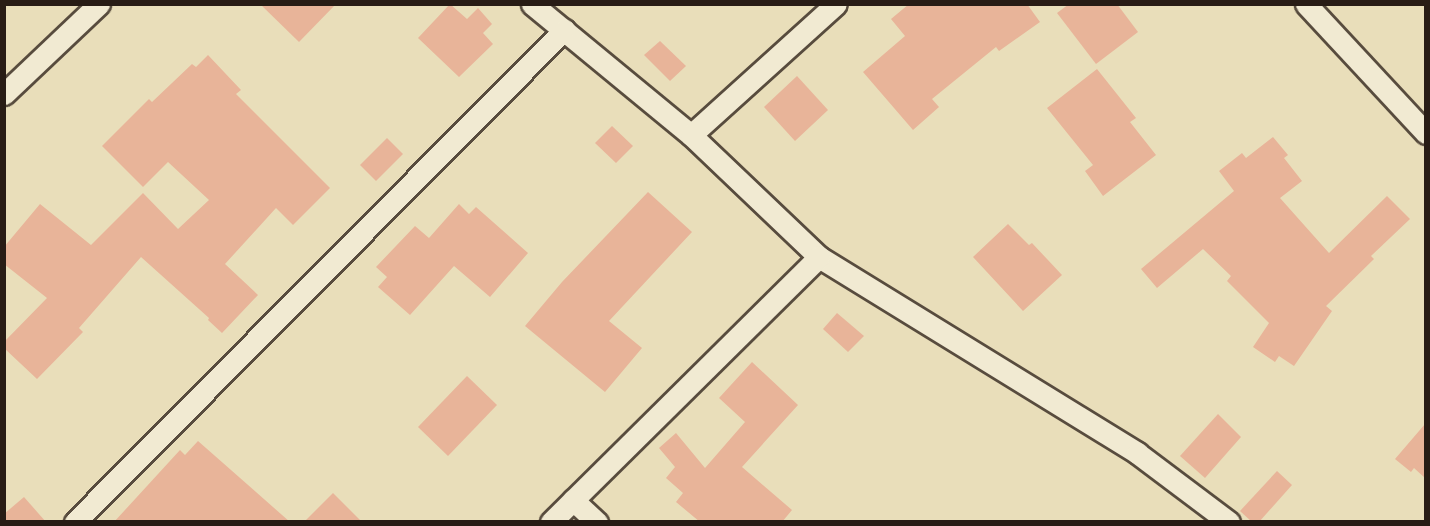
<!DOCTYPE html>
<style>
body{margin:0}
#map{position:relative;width:1430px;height:526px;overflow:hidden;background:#e9deba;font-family:Alegreya,serif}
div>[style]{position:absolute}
.building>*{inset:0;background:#e8b499}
.roads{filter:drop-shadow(2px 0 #584c3e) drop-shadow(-2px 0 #584c3e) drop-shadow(0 2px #584c3e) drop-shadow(0 -2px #584c3e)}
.minor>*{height:21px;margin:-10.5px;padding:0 10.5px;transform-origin:10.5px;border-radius:10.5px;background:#f1ead2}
span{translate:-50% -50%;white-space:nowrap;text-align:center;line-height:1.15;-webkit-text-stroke:4.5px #f1ead2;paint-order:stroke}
.frame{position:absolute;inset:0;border:6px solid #281c15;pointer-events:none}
</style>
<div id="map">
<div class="building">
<div style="clip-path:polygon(260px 4px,336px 4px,299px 42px)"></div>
<div style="clip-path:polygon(450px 4px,467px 19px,478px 8px,492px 24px,483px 33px,493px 44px,459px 77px,418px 38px)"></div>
<div style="clip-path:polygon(909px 4px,1027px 4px,1040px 22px,999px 51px,996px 47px,932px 99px,939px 107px,913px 130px,863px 72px,905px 36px,891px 19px)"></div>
<div style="clip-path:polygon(1069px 4px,1117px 4px,1138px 32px,1096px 64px,1057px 13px)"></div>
<div style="clip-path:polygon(660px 41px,686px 66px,670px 81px,644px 55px)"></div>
<div style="clip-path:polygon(208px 55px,241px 90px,236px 94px,330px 188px,293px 225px,276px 208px,225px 264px,258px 295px,222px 333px,208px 320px,209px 318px,141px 257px,79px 328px,83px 332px,37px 379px,4px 348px,4px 342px,47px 298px,4px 264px,4px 247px,40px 204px,91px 245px,143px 193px,178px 229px,209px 200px,168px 162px,143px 187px,102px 146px,149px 99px,152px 102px,192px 64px,196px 67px)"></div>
<div style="clip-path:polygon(1097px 69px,1136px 118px,1130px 122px,1156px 155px,1103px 196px,1085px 171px,1093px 165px,1047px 108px)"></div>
<div style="clip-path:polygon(797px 76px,828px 110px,795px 141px,764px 107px)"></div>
<div style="clip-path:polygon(612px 126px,633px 146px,616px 163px,595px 143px)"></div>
<div style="clip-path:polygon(1273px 137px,1288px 155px,1284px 158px,1302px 181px,1280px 198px,1329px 253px,1387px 196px,1410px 219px,1371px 256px,1374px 259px,1326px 306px,1332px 311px,1294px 366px,1279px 356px,1275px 362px,1253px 347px,1269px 323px,1227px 281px,1231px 276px,1203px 249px,1157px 288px,1141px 269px,1234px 191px,1219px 171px,1242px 153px,1246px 158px)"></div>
<div style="clip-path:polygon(387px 138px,403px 154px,376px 181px,360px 165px)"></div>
<div style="clip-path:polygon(648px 192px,692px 232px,609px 321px,642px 348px,605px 392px,525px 326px,562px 282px)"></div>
<div style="clip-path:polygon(459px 204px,469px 214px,476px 207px,528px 253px,490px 297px,454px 266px,410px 315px,378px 287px,387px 277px,376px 267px,415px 226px,429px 238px)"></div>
<div style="clip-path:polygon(1008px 224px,1029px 245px,1032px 243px,1062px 275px,1023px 311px,973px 257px)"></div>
<div style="clip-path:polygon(837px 313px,864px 336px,848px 352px,823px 329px)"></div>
<div style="clip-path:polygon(752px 362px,798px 405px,742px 467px,792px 510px,782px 522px,700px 522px,676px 502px,683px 493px,666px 478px,675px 467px,659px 448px,676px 433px,705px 468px,745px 422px,719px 398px)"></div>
<div style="clip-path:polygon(467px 376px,497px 405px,448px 456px,418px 427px)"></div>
<div style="clip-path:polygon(1218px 414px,1241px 437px,1205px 478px,1180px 456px)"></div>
<div style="clip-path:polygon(1425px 424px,1425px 478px,1414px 468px,1411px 472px,1395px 459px)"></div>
<div style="clip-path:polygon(198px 441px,290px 522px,114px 522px,180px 450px,185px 455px)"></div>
<div style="clip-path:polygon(1277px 471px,1292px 485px,1259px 522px,1252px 522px,1240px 511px)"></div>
<div style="clip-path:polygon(333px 493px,362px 522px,304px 522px)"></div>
<div style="clip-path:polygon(24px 497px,46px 522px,4px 522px,4px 514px)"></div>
</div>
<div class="roads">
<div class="minor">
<div style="left:532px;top:4px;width:206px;rotate:39.5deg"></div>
<div style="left:691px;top:135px;width:177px;rotate:43.6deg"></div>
<div style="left:819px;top:257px;width:374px;rotate:31.6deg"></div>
<div style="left:1137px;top:453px;width:115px;rotate:36.9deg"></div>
<div style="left:1306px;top:4px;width:176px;rotate:47.1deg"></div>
<div style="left:4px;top:94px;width:131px;rotate:-43.5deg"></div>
<div style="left:691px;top:135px;width:195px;rotate:-42.1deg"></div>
<div style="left:573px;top:500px;width:33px;rotate:43deg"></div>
<div style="left:75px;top:522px;width:694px;rotate:-45.18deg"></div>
<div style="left:551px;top:522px;width:377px;rotate:-44.7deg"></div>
</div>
</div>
<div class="frame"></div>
</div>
